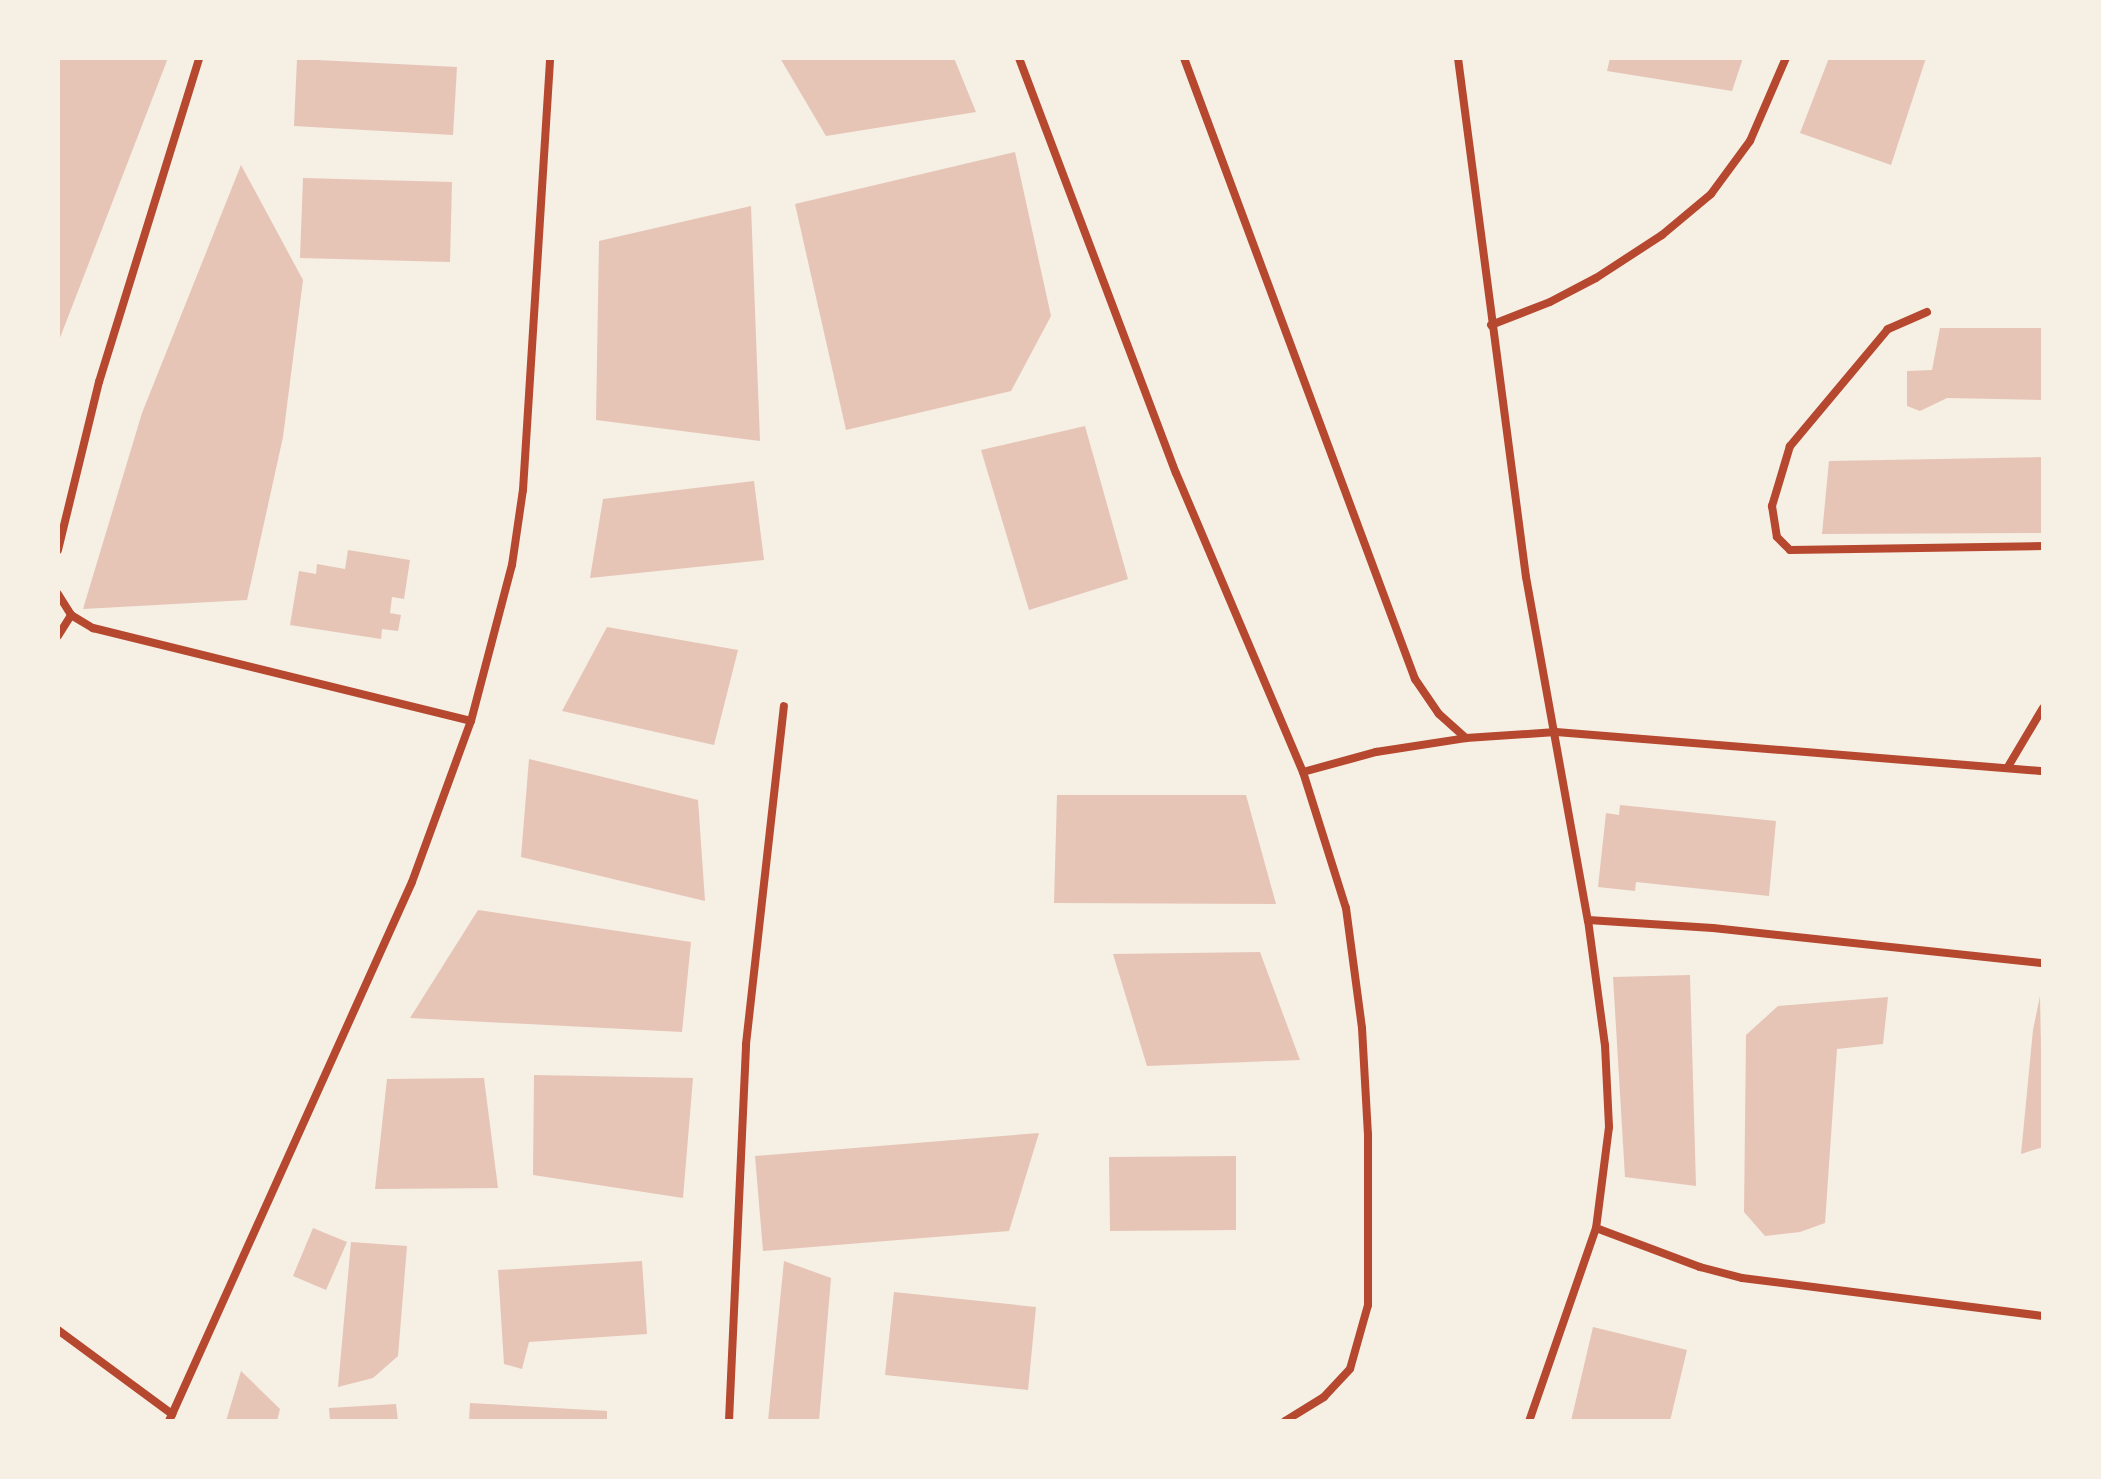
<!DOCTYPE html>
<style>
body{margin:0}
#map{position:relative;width:2101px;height:1479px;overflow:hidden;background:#f6efe4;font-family:Quicksand,sans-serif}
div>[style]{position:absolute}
.building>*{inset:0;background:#e6c5b7}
.minor>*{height:8px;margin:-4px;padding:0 4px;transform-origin:4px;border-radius:4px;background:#b5482f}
span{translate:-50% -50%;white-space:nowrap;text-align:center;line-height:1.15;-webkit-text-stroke:8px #f6efe4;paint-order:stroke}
.frame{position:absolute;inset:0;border:60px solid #f6efe4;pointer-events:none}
</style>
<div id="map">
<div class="building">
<div style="clip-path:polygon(58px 58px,168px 58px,58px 343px)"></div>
<div style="clip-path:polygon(780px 58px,954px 58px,976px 112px,826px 136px)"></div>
<div style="clip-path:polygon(1610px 58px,1743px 58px,1732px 91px,1607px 71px)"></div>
<div style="clip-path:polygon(1829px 58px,1926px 58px,1891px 165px,1800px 133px)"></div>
<div style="clip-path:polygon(297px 59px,457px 67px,453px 135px,294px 126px)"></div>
<div style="clip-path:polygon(1015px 152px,1051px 316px,1011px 391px,846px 430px,795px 204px)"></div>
<div style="clip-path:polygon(241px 165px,303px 280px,283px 437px,247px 600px,83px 609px,142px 413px)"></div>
<div style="clip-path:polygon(303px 178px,452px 182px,450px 262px,300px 258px)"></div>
<div style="clip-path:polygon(751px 206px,760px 441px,596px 420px,599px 241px)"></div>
<div style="clip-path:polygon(1940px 328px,2043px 328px,2043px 400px,1947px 398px,1920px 411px,1907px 406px,1907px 371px,1932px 370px)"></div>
<div style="clip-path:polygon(1085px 426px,1128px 579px,1029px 610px,981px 450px)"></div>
<div style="clip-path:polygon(2043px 457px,2043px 533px,1822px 534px,1829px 461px)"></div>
<div style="clip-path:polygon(754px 481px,764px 560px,590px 578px,603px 499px)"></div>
<div style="clip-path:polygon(348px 550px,410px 560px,404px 599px,392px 597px,390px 613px,401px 615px,398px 631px,382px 629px,381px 639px,290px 625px,299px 571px,316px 574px,317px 564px,345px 569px)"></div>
<div style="clip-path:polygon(607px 627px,738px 650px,714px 745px,562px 711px)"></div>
<div style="clip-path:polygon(529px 759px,698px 800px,705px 901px,521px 857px)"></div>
<div style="clip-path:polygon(1057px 795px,1246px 795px,1276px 904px,1054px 903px)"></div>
<div style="clip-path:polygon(1620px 805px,1776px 821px,1769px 896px,1636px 882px,1635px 891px,1598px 887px,1606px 813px,1619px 815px)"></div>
<div style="clip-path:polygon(478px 910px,691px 942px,682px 1032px,410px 1018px)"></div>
<div style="clip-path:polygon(1260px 952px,1300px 1060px,1147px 1066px,1113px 954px)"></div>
<div style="clip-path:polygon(1690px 975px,1696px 1186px,1625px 1177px,1613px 977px)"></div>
<div style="clip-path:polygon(2040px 996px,2043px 1147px,2021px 1154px,2033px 1030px)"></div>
<div style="clip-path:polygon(1888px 997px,1883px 1044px,1837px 1049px,1825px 1223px,1800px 1232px,1765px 1236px,1744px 1212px,1746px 1035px,1778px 1006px)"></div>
<div style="clip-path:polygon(534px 1075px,693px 1078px,683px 1198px,533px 1175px)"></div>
<div style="clip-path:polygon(484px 1078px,498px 1188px,375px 1189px,387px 1079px)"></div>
<div style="clip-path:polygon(1039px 1133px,1009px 1231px,763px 1251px,755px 1156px)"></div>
<div style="clip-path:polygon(1236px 1156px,1236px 1230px,1110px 1231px,1109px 1157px)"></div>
<div style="clip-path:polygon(313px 1228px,347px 1242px,326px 1290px,293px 1276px)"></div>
<div style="clip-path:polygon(351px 1242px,407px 1246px,398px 1356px,373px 1378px,338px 1387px)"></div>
<div style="clip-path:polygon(642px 1261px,647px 1334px,529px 1342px,522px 1369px,504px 1364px,498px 1270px)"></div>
<div style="clip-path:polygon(784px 1261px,831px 1278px,819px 1421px,768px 1421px)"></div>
<div style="clip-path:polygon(894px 1292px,1036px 1307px,1028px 1390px,885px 1375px)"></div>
<div style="clip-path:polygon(1593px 1327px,1687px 1350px,1670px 1421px,1571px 1421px)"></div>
<div style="clip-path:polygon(241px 1371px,280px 1409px,277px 1421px,226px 1421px)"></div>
<div style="clip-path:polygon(470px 1403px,607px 1411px,607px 1421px,469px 1421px)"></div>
<div style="clip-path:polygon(396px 1404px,398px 1421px,330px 1421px,329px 1408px)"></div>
</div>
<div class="minor">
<div style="left:1019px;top:58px;width:444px;rotate:69.3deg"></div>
<div style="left:1176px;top:473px;width:325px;rotate:67deg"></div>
<div style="left:1303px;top:772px;width:143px;rotate:72.5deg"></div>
<div style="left:1346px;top:908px;width:121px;rotate:82.4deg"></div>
<div style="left:1362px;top:1028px;width:106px;rotate:86.8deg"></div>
<div style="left:1368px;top:1134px;width:171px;rotate:90deg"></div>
<div style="left:1368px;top:1305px;width:66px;rotate:105.7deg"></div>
<div style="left:1350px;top:1369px;width:38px;rotate:133deg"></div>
<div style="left:1324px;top:1397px;width:46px;rotate:148.4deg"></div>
<div style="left:1184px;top:58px;width:663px;rotate:69.6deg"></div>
<div style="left:1415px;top:679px;width:42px;rotate:55.6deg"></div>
<div style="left:1439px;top:714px;width:36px;rotate:42deg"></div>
<div style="left:1458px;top:58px;width:523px;rotate:82.54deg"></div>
<div style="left:1526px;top:577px;width:349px;rotate:79.8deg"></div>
<div style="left:1588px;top:920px;width:126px;rotate:82.3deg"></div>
<div style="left:1605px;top:1045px;width:82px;rotate:87.2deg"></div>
<div style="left:1609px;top:1127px;width:102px;rotate:97.3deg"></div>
<div style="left:1596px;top:1228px;width:204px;rotate:109.1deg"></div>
<div style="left:1927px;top:312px;width:43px;rotate:156.4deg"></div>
<div style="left:1888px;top:329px;width:153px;rotate:129.9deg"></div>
<div style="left:1790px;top:446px;width:63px;rotate:106.7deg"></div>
<div style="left:1772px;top:506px;width:31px;rotate:81deg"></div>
<div style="left:1777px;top:537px;width:18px;rotate:45deg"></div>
<div style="left:1790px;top:550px;width:253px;rotate:-0.9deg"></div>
<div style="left:1491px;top:325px;width:63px;rotate:-21.3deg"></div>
<div style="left:1550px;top:302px;width:52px;rotate:-27.6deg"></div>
<div style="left:1596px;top:278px;width:79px;rotate:-33.1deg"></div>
<div style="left:1662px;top:235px;width:64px;rotate:-39.9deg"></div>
<div style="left:1711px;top:194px;width:66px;rotate:-53.7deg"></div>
<div style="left:1750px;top:141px;width:90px;rotate:-66.6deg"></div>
<div style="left:58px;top:550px;width:173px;rotate:-76.3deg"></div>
<div style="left:99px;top:382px;width:339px;rotate:-72.8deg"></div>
<div style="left:58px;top:594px;width:25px;rotate:58deg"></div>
<div style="left:71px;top:615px;width:26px;rotate:31deg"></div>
<div style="left:93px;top:628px;width:389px;rotate:13.8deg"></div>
<div style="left:58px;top:636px;width:25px;rotate:-58deg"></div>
<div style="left:2009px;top:765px;width:66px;rotate:-59.2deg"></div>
<div style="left:1303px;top:772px;width:76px;rotate:-15.3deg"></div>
<div style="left:1376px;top:752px;width:91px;rotate:-8.8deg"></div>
<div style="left:1466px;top:738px;width:90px;rotate:-3.8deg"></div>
<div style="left:1556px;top:732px;width:489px;rotate:4.6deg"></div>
<div style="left:1588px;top:920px;width:125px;rotate:3.7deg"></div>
<div style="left:1713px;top:928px;width:332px;rotate:6.1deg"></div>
<div style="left:1596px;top:1228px;width:111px;rotate:20.6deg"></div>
<div style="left:1700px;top:1267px;width:43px;rotate:14.7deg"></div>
<div style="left:1742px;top:1278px;width:303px;rotate:7.2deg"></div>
<div style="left:58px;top:1330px;width:142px;rotate:36.4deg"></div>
<div style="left:169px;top:1421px;width:591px;rotate:-65.73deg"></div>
<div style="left:412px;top:882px;width:171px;rotate:-69.9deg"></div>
<div style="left:471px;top:721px;width:161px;rotate:-75.3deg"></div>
<div style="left:512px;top:565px;width:76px;rotate:-81.7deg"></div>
<div style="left:523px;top:490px;width:433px;rotate:-86.4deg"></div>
<div style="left:729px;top:1421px;width:377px;rotate:-87.4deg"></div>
<div style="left:746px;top:1044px;width:340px;rotate:-83.6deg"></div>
</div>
<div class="frame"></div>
</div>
